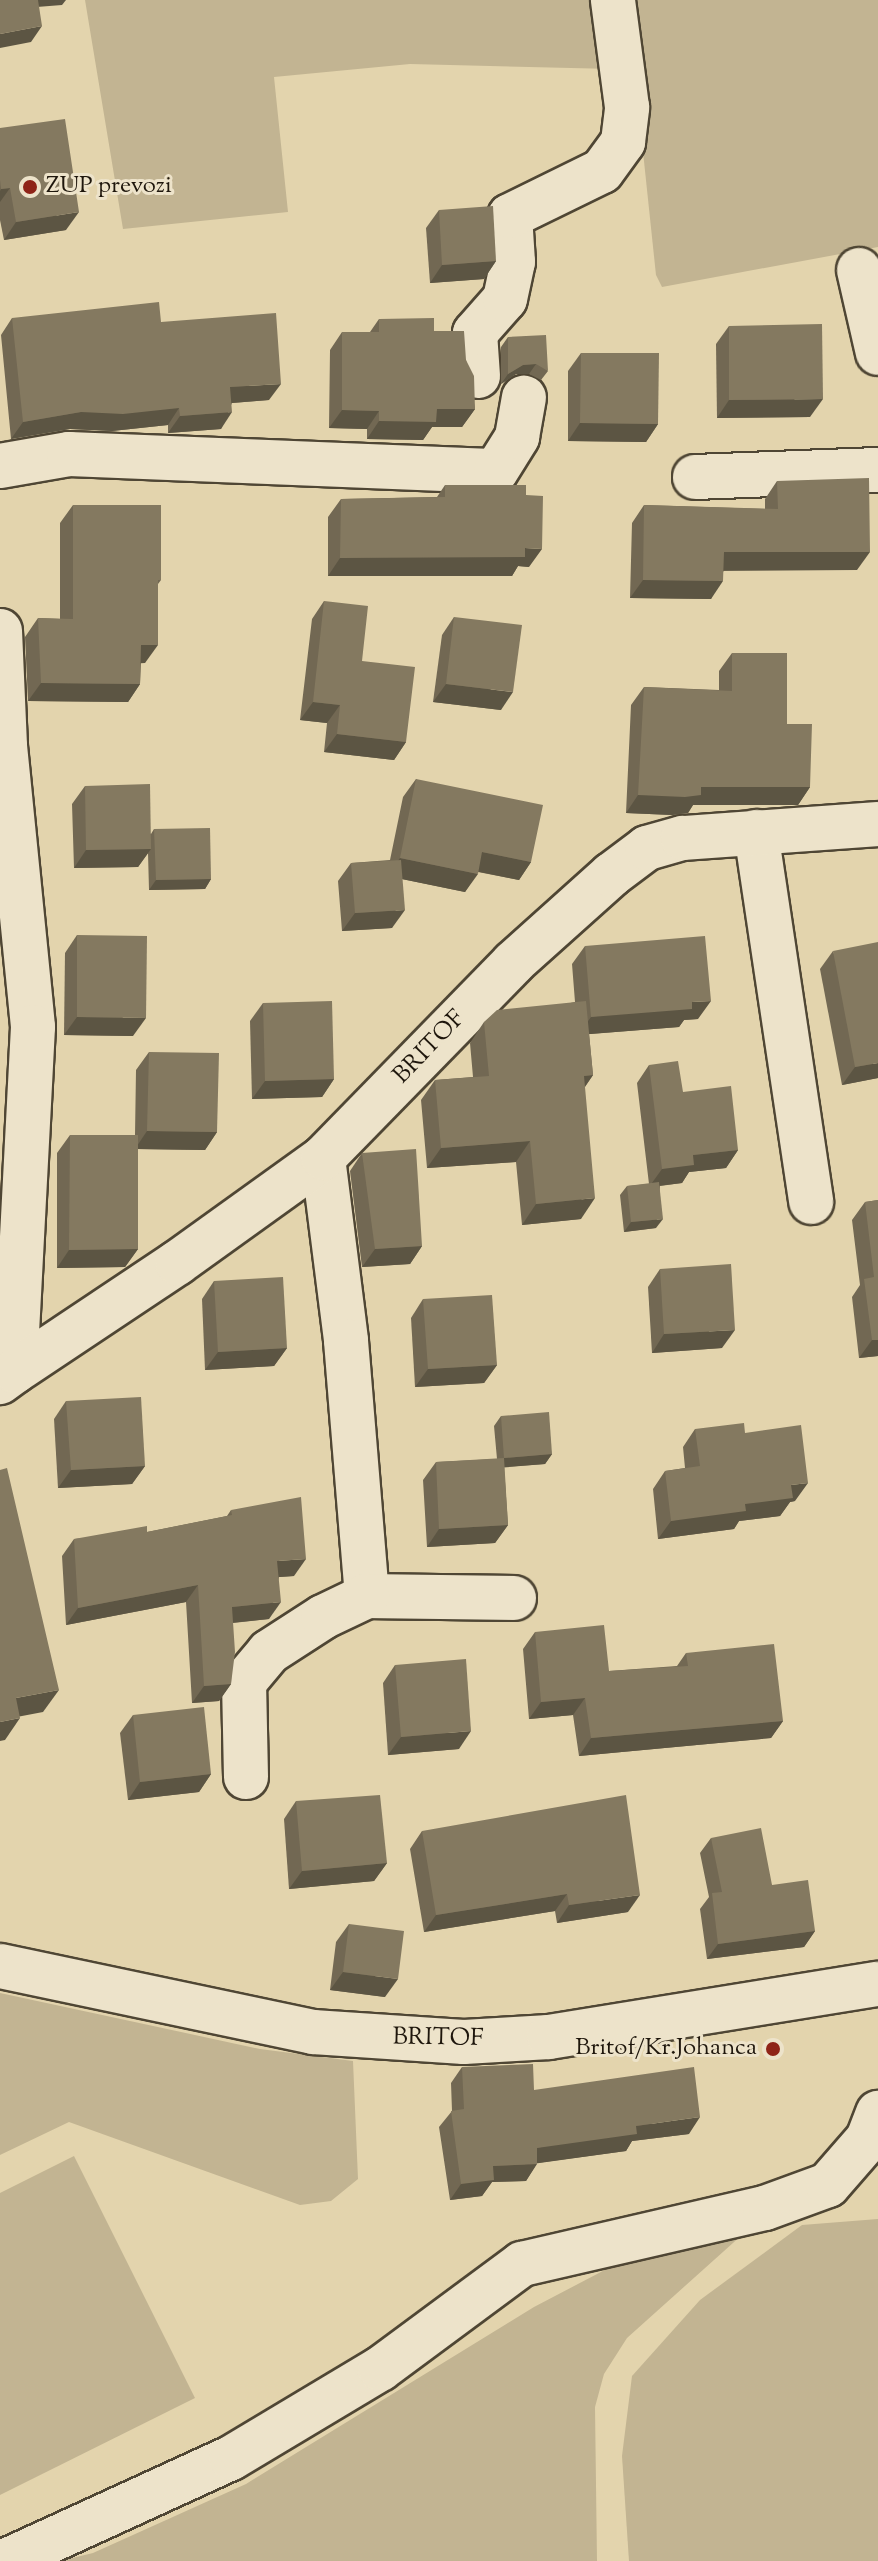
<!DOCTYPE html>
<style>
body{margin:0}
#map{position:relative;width:878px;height:2561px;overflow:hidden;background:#e3d4ad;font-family:"Sorts Mill Goudy",serif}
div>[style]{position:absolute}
.green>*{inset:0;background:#c2b492}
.roads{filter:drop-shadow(2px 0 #4f4634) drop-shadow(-2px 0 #4f4634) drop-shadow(0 2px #4f4634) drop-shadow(0 -2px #4f4634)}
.minor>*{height:44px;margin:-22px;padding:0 22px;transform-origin:22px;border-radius:22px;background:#ede3ca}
.wall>*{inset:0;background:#726853}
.shaded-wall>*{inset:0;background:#5c5543}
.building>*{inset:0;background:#847960}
.dots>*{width:22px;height:22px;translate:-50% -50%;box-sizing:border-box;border:4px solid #ede3ca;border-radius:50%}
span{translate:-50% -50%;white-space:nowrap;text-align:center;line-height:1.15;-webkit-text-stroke:6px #ede3ca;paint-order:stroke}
.poi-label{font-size:24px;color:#1e160c}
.left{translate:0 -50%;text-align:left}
.right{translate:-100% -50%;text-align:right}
.street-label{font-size:24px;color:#1e160c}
</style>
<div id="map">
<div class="green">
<div style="clip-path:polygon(85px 0,604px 0,613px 69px,410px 64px,274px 77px,288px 212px,123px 229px)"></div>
<div style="clip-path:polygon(627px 0,878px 0,878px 247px,662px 287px,656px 275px)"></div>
<div style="clip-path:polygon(0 1993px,260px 2049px,353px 2061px,358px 2179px,331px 2201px,300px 2205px,69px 2122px,0 2155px)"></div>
<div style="clip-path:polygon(74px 2156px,195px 2398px,0 2495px,0 2193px)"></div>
<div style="clip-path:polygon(878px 2219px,878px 2561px,629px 2561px,622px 2456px,632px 2376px,700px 2300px,802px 2225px)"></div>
<div style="clip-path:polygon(743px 2234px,627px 2338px,604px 2374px,595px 2407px,597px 2561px,60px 2561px,93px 2553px,246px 2484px,534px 2307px,620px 2262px)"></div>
</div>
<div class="roads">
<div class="minor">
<div style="left:859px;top:270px;width:85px;rotate:77.1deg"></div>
<div style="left:478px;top:376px;width:43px;rotate:-94deg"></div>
<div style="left:475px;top:333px;width:45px;rotate:-48.6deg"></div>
<div style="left:505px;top:299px;width:38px;rotate:-78deg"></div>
<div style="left:513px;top:262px;width:46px;rotate:-93.7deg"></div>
<div style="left:510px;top:216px;width:102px;rotate:-26.1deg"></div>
<div style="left:602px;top:171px;width:36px;rotate:-54deg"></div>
<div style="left:623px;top:142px;width:35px;rotate:-83deg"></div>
<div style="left:627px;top:107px;width:108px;rotate:-97.5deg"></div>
<div style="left:0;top:466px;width:70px;rotate:-9.9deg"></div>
<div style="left:69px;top:454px;width:427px;rotate:2.3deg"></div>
<div style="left:496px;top:471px;width:40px;rotate:-58deg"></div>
<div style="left:517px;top:437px;width:40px;rotate:-80deg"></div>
<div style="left:695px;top:477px;width:183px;rotate:-2.2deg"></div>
<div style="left:0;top:631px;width:115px;rotate:87.5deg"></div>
<div style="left:5px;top:746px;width:282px;rotate:84.3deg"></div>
<div style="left:33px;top:1027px;width:344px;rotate:93deg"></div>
<div style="left:15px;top:1371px;width:19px;rotate:144deg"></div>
<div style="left:756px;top:832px;width:374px;rotate:81.5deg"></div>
<div style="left:323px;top:1158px;width:184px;rotate:82.8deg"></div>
<div style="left:346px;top:1341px;width:256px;rotate:85.3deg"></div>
<div style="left:367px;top:1596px;width:147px;rotate:0.8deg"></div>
<div style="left:15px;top:1371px;width:195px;rotate:-33.7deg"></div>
<div style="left:177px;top:1263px;width:180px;rotate:-35.7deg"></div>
<div style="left:323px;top:1158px;width:272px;rotate:-45.7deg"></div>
<div style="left:513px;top:963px;width:132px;rotate:-41.9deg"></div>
<div style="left:611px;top:875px;width:45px;rotate:-36.9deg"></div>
<div style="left:647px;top:848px;width:37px;rotate:-16deg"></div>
<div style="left:683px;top:838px;width:196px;rotate:-4.1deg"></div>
<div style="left:246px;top:1777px;width:95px;rotate:-91.2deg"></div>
<div style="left:244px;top:1682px;width:39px;rotate:-50deg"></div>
<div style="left:269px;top:1652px;width:64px;rotate:-32.9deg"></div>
<div style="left:323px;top:1617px;width:49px;rotate:-25.5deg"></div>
<div style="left:0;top:1966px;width:320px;rotate:11.9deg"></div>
<div style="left:313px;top:2032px;width:151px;rotate:3.8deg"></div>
<div style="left:464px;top:2042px;width:85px;rotate:-3.4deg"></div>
<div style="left:549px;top:2037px;width:333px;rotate:-9.2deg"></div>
<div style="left:6px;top:2561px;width:247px;rotate:-24.6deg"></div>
<div style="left:231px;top:2458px;width:174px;rotate:-30.9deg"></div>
<div style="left:380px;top:2369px;width:177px;rotate:-36.5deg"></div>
<div style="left:522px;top:2264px;width:249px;rotate:-13deg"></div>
<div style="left:765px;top:2208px;width:67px;rotate:-20.1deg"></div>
<div style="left:828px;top:2185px;width:61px;rotate:-49deg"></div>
<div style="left:868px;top:2139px;width:28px;rotate:-69deg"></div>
</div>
</div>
<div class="wall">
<div style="clip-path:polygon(0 128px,66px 230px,4px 240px,0 220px)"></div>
<div style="clip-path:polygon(439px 210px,496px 261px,484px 279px,430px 283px,426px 228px)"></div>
<div style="clip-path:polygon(12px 318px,161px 322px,269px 400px,232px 403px,221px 429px,168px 433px,168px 425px,112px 431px,70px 429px,11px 439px,1px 335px)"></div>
<div style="clip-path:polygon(379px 319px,434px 331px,466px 360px,475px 409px,462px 427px,432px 427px,423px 440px,367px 439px,367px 429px,329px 428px,330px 350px,342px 332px,370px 332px)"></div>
<div style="clip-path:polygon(729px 326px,810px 417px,717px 418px,716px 344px)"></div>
<div style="clip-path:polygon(508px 337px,548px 371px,541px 380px,529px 374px,516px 374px,501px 384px,501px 347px)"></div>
<div style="clip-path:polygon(581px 353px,658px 424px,646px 442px,568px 441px,568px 371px)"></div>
<div style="clip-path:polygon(777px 481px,857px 570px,724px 570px,711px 599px,630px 598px,632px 523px,644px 505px,765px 509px,765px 499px)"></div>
<div style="clip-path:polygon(445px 485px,529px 567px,518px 566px,512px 576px,328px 576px,328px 517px,341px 499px,437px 497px)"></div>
<div style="clip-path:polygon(73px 505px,161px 580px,158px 584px,145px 663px,141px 663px,140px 684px,128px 702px,28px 701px,25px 637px,38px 618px,60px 619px,60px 523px)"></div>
<div style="clip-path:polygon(324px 601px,362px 661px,406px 742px,394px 760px,324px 752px,327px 723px,300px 720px,312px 619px)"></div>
<div style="clip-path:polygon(454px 617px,501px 710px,433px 702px,442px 635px)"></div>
<div style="clip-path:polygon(732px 653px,787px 724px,810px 787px,798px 805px,693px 805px,688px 813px,672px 815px,626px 813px,631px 705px,644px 687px,719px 690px,719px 671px)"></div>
<div style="clip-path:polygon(416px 779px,531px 862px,519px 880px,478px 872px,465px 892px,402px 879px,392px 928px,342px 931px,338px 881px,351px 863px,390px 860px,403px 797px)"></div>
<div style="clip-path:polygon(85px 786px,151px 834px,154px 829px,211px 879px,205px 889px,149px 890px,148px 853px,138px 867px,74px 868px,72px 804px)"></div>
<div style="clip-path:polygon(77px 935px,133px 1036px,64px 1035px,65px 953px)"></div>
<div style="clip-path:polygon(585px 946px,698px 1019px,684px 1020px,679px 1027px,589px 1034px,593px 1075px,585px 1087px,581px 1219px,522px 1225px,516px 1162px,427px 1168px,421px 1100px,435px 1080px,473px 1077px,470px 1043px,484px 1022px,575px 1002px,572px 964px)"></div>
<div style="clip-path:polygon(833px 951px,878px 1078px,842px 1085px,820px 969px)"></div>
<div style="clip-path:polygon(263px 1003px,334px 1079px,322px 1097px,252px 1099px,250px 1021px)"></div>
<div style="clip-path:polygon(149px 1052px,217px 1132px,205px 1150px,138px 1149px,138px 1249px,125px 1267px,57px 1268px,57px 1153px,70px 1135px,135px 1135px,136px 1070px)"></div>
<div style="clip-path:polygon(649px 1065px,683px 1092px,738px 1150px,726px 1168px,689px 1172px,682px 1183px,660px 1186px,656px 1228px,624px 1232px,620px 1195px,627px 1186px,649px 1184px,637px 1083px)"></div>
<div style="clip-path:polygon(362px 1153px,422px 1246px,410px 1264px,362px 1267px,350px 1171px)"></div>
<div style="clip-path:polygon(878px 1200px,878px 1356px,859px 1358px,852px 1297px,860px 1285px,852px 1220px,865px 1202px)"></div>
<div style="clip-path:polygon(660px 1269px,722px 1348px,652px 1353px,648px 1287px)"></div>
<div style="clip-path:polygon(214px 1281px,287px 1348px,274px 1366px,205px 1370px,202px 1299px)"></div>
<div style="clip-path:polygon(423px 1299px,497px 1365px,484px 1383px,415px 1387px,411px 1318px)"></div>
<div style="clip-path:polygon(66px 1401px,145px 1466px,132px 1484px,58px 1488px,54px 1419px)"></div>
<div style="clip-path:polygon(501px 1416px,552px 1454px,545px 1464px,504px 1467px,508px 1525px,495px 1543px,427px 1547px,423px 1480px,436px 1462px,497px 1459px,494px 1426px)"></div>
<div style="clip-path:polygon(695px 1429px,745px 1433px,795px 1501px,790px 1502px,780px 1516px,739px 1521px,734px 1529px,658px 1539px,653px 1489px,665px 1471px,685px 1468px,683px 1447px)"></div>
<div style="clip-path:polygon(231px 1510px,294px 1576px,279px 1577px,269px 1619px,233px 1623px,231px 1684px,219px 1701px,192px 1703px,186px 1602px,66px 1625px,62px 1556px,74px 1539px,147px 1532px,227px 1516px)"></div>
<div style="clip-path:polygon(535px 1632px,609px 1671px,677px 1666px,686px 1653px,783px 1721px,771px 1738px,579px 1756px,573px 1715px,529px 1719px,523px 1649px)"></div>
<div style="clip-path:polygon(395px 1665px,459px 1749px,388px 1755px,383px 1683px)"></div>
<div style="clip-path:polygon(133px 1715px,211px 1774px,199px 1792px,128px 1800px,120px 1733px)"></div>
<div style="clip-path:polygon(296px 1801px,387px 1863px,374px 1881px,289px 1889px,284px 1819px)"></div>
<div style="clip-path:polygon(422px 1831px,628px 1912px,557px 1923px,555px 1911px,424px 1932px,410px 1849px)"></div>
<div style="clip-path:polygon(711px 1838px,772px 1885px,815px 1931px,804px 1947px,707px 1959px,700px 1909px,709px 1897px,700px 1853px)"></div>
<div style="clip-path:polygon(349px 1924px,385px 1997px,330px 1990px,336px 1942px)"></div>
<div style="clip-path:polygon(462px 2067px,534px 2090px,689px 2134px,632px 2141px,626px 2151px,537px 2163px,526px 2181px,492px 2182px,482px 2196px,450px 2200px,439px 2127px,452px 2111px,451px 2083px)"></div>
</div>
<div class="shaded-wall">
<div style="clip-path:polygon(30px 0,66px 0,62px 5px,24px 8px)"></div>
<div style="clip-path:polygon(42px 26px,31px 42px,0 48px,0 34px)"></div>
<div style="clip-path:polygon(10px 188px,0 202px,0 191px,1px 189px)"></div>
<div style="clip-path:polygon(79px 212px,66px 230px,4px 240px,16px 222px)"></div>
<div style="clip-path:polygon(496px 261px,484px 279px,430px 283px,442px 265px)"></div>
<div style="clip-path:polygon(536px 364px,529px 374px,516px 374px,501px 384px,508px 374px,523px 365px)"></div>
<div style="clip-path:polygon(281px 384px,269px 400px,219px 404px,230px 387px)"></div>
<div style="clip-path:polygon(823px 399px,810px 417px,717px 418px,729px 400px)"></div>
<div style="clip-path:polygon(179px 408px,168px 425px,112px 431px,70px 429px,11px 439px,23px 422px,81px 412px)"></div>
<div style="clip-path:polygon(437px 409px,475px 409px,462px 427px,432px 427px,423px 440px,367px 439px,379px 421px)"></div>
<div style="clip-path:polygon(342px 410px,379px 411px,367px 429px,329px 428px)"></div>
<div style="clip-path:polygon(232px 412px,221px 429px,168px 433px,180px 416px)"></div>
<div style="clip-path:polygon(580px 423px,658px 424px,646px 442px,568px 441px)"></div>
<div style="clip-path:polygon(525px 548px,542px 549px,529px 567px,518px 566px,512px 576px,328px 576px,340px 558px)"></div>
<div style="clip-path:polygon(724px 552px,870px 552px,857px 570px,711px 571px)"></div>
<div style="clip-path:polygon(643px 580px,723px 581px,711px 599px,630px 598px)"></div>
<div style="clip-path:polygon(141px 645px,158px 645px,145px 663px,128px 664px)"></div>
<div style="clip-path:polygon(41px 683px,140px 684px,128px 702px,28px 701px)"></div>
<div style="clip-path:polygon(446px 684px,513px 692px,501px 710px,433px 702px)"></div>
<div style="clip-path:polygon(313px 702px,340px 705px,327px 723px,300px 720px)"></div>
<div style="clip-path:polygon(337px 734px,406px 742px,394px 760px,324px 752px)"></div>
<div style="clip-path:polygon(701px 787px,810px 787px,798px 805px,693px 805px,688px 813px,672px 815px,626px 813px,638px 795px)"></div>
<div style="clip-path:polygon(151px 849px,138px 867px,74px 868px,86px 850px)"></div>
<div style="clip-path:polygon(482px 852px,531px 862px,519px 880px,470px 870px)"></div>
<div style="clip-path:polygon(400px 858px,478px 874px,465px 892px,387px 876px)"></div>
<div style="clip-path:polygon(211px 879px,205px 889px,149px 890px,156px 880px)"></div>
<div style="clip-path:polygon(405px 910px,392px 928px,342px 931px,355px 913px)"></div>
<div style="clip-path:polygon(711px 1001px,698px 1019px,684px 1020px,679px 1027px,578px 1035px,591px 1017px,692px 1002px)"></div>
<div style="clip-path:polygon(77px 1017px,146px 1018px,133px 1036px,64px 1035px)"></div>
<div style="clip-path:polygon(878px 1063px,878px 1078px,842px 1085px,855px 1067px)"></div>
<div style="clip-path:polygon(593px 1075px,579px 1095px,584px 1076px)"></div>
<div style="clip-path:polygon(334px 1079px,322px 1097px,252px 1099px,265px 1081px)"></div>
<div style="clip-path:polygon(147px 1131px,217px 1132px,205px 1150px,135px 1149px)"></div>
<div style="clip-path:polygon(530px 1141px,516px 1162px,427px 1168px,441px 1148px)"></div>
<div style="clip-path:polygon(738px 1150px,726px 1168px,689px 1172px,682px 1183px,649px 1187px,662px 1169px,693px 1155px)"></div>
<div style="clip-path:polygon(595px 1198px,581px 1219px,522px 1225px,536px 1204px)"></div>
<div style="clip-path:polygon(663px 1219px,656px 1228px,624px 1232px,631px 1222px)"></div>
<div style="clip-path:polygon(422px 1246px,410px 1264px,362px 1267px,375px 1249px)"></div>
<div style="clip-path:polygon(138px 1249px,125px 1267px,57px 1268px,69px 1250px)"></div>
<div style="clip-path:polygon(735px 1330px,722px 1348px,652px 1353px,664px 1334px)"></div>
<div style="clip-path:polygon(872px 1340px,878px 1340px,878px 1356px,859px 1358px)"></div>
<div style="clip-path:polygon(287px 1348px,274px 1366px,205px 1370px,218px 1352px)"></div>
<div style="clip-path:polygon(497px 1365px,484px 1383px,415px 1387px,428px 1369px)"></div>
<div style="clip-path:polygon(552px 1454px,545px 1464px,497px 1468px,504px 1458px)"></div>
<div style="clip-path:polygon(145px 1466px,132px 1484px,58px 1488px,71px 1470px)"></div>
<div style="clip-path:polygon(808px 1483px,795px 1501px,790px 1502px,780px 1516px,739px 1521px,734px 1529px,658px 1539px,671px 1521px,745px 1504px,791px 1485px)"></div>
<div style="clip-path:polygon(508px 1525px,495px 1543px,427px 1547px,439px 1529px)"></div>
<div style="clip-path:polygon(306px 1559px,294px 1576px,265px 1578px,277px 1561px)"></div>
<div style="clip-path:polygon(198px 1585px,186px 1602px,66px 1625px,78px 1608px)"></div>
<div style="clip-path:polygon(281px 1602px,269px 1619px,220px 1624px,232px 1607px)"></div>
<div style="clip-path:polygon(231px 1684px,219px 1701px,192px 1703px,204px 1686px)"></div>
<div style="clip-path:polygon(59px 1690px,43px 1712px,1px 1720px,16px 1698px)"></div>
<div style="clip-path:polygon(585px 1698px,573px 1715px,529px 1719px,541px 1702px)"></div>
<div style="clip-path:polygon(20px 1718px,5px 1740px,0 1741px,0 1722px)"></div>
<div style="clip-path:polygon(783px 1721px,771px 1738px,579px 1756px,591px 1738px)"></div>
<div style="clip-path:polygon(471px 1731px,459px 1749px,388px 1755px,401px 1737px)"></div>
<div style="clip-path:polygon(211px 1774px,199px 1792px,128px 1800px,140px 1782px)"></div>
<div style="clip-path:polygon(387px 1863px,374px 1881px,289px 1889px,302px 1871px)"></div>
<div style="clip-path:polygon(567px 1894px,555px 1911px,424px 1932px,436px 1915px)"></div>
<div style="clip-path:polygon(640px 1895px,628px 1912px,557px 1923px,569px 1905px)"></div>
<div style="clip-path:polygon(815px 1931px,804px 1947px,707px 1959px,718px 1944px)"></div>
<div style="clip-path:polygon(343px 1972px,398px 1979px,385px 1997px,330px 1990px)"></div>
<div style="clip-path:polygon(700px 2117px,689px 2134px,632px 2141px,626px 2151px,525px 2165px,537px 2148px,636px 2126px)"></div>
<div style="clip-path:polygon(537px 2164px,526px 2181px,492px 2182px,482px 2196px,450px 2200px,461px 2184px,493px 2166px)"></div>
</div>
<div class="building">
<div style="clip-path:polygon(0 0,38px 0,42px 26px,0 34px)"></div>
<div style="clip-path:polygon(65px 119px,79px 212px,16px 222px,10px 188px,1px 189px,0 180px,0 128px)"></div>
<div style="clip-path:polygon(493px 206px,496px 261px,442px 265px,439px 210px)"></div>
<div style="clip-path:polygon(159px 302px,161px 322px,276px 313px,281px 384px,230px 387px,232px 412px,180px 416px,179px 408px,123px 414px,81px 412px,23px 422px,12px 318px)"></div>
<div style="clip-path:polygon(434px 318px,434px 331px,464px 331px,466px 360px,474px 376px,475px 409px,437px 409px,436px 422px,379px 421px,379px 411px,342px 410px,342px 332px,379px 332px,379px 319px)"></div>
<div style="clip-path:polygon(822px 324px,823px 399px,729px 400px,729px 326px)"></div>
<div style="clip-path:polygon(546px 335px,548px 371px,536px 364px,523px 365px,508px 374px,508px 337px)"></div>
<div style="clip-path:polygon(581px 353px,659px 353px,658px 424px,580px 423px)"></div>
<div style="clip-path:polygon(869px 478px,870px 552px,724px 552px,723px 581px,643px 580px,644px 505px,778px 509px,777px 481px)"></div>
<div style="clip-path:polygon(445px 485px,526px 485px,526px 495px,543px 496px,542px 549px,525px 548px,525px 557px,340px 558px,341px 499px,445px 497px)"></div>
<div style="clip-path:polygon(73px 505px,161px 505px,161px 580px,158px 580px,158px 645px,141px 645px,140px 684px,41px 683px,38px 618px,73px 619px)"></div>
<div style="clip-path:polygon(324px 601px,368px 606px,362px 661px,415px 667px,406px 742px,337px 734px,340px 705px,313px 702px)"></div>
<div style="clip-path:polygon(454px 617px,522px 625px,513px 692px,446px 684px)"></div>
<div style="clip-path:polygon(732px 653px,787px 653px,787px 724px,812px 724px,810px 787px,701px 787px,701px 795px,685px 797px,638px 795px,644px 687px,732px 691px)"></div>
<div style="clip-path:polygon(416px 779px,543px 805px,531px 862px,482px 852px,478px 874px,400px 858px)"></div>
<div style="clip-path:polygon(150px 784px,151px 849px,86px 850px,85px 786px)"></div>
<div style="clip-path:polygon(210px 828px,211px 879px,156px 880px,154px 829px)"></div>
<div style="clip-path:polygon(401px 860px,405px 910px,355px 913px,351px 863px)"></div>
<div style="clip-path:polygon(77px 935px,147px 936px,146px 1018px,77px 1017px)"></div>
<div style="clip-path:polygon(705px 936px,711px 1001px,692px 1002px,692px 1009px,591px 1017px,585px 946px)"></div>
<div style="clip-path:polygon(878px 942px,878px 1063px,855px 1067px,833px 951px)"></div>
<div style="clip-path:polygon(332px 1001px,334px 1079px,265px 1081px,263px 1003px)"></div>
<div style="clip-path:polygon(586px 1001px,593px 1075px,584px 1076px,595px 1198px,536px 1204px,530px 1141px,441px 1148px,435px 1080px,489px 1076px,484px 1022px,497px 1010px)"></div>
<div style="clip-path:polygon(149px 1052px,219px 1053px,217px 1132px,147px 1131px)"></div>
<div style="clip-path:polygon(678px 1061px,683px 1092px,731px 1086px,738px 1150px,693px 1155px,694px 1165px,662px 1169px,649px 1065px)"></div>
<div style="clip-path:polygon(70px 1135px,138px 1135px,138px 1249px,69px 1250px)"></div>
<div style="clip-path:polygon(416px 1149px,422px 1246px,375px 1249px,362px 1153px)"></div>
<div style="clip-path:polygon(659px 1182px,663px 1219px,631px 1222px,627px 1186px)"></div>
<div style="clip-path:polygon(878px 1200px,878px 1340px,872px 1340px,864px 1279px,874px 1277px,865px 1202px)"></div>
<div style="clip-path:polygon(731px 1264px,735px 1330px,664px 1334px,660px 1269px)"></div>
<div style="clip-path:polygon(283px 1277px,287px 1348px,218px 1352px,214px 1281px)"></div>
<div style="clip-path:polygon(492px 1295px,497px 1365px,428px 1369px,423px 1299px)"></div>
<div style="clip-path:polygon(141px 1397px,145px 1466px,71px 1470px,66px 1401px)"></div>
<div style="clip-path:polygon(549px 1412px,552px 1454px,504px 1458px,501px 1416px)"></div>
<div style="clip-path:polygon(744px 1423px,745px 1433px,801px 1425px,808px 1483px,791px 1485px,793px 1498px,745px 1504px,746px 1511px,671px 1521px,665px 1471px,700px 1466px,695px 1429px)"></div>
<div style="clip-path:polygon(504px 1458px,508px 1525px,439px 1529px,436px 1462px)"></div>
<div style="clip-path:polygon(7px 1468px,59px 1690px,16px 1698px,20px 1718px,0 1722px,0 1470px)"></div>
<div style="clip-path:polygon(301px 1497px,306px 1559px,277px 1561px,281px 1602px,232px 1607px,235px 1652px,231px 1684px,204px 1686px,198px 1585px,78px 1608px,74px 1539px,147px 1526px,147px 1532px,232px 1515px,231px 1510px)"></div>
<div style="clip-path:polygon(604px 1625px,609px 1671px,688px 1666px,686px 1653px,774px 1644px,783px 1721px,591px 1738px,585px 1698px,541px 1702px,535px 1632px)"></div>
<div style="clip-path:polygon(466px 1659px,471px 1731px,401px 1737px,395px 1665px)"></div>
<div style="clip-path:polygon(204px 1707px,211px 1774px,140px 1782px,133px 1715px)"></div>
<div style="clip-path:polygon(380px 1795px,387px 1863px,302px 1871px,296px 1801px)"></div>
<div style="clip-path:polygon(626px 1795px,640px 1895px,569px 1905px,567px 1894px,436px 1915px,422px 1831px)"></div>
<div style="clip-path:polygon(761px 1828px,772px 1885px,808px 1880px,815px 1931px,718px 1944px,712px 1893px,722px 1892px,711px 1838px)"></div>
<div style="clip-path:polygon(349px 1924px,404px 1931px,398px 1979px,343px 1972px)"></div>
<div style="clip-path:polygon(533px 2064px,534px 2090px,694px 2067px,700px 2117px,636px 2126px,637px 2134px,537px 2148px,537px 2164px,493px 2166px,494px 2180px,461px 2184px,451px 2111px,464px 2109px,462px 2067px)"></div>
</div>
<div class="dots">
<div style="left:30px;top:187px;background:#8f2418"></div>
<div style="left:773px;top:2049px;background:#8f2418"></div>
</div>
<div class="poi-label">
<span class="left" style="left:46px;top:187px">ZUP prevozi</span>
<span class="right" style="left:757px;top:2049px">Britof/Kr.Johanca</span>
</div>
<div class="street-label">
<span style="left:430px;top:1048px;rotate:-46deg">BRITOF</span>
<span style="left:438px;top:2039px;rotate:1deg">BRITOF</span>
</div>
</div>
